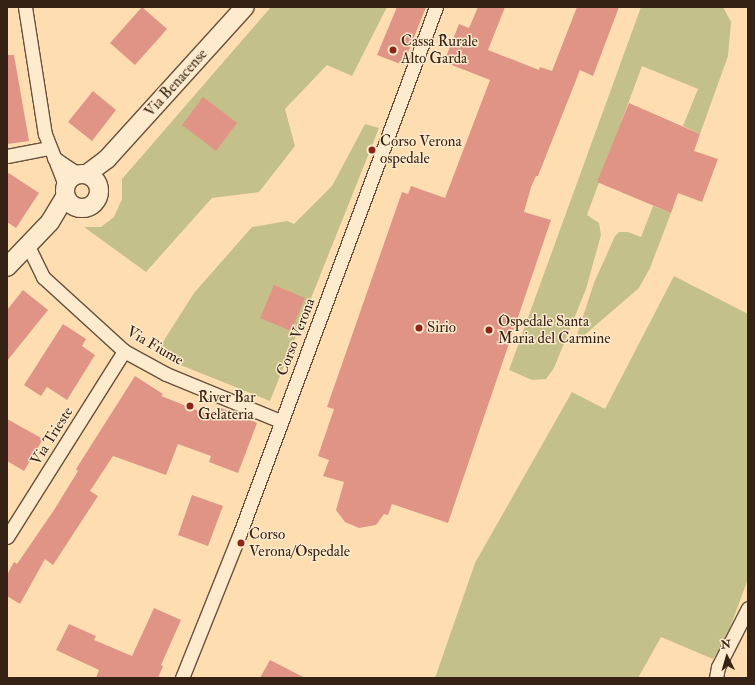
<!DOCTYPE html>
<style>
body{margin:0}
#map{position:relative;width:755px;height:685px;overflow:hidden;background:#fedeb1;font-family:"IM FELL Double Pica",serif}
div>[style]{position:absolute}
.green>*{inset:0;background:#c4c089}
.building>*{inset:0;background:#e09486}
.roads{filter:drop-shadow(1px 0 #68503c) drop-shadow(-1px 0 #68503c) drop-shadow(0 1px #68503c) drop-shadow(0 -1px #68503c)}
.minor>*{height:13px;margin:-6.5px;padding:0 6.5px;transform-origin:6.5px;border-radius:6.5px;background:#feeacc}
.secondary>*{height:18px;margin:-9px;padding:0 9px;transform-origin:9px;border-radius:9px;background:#feeacc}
.secondary>.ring{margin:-9px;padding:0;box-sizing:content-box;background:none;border:18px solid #feeacc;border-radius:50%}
.dots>*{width:11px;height:11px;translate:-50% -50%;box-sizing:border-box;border:2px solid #feeacc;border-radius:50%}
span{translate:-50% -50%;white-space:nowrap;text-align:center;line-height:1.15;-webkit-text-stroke:3px #feeacc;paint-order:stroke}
.poi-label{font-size:15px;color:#362115}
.left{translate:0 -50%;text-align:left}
.street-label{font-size:15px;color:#362115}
.frame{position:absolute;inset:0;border:8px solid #362115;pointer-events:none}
.north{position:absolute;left:707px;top:637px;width:40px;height:40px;-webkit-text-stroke:3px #feeacc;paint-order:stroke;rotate:355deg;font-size:11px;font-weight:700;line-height:16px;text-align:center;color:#362115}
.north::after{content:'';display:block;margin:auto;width:14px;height:18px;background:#362115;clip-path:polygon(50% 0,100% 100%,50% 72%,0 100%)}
</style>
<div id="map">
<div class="green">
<div style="clip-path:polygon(271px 7px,387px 7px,352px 76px,327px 65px,285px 109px,295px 146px,259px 192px,212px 198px,146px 272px,84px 227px,101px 227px,114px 217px,122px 199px,122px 179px)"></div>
<div style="clip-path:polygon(641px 7px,723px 7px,731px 22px,728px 56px,700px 134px,683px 126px,698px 89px,642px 66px,587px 215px,599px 223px,601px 235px,586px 289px,554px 368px,546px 379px,532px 380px,509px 370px)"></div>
<div style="clip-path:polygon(365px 124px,379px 128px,270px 401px,168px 360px,172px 354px,161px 345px,194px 293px,252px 227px,287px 221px,294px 224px,332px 186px)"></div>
<div style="clip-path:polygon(653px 206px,671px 213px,650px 268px,639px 288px,574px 344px,594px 283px,615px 236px,619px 232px,628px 232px,641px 237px)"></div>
<div style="clip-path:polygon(674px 276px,748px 314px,748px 579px,725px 641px,713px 659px,661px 637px,638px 678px,435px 678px,475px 563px,572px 392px,605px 409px)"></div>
</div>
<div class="building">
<div style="clip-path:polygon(142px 7px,167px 29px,135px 65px,110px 43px)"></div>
<div style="clip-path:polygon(397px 7px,426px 7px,403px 65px,377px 55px)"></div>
<div style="clip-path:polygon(478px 7px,505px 7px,488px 50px,539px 70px,540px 67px,552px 71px,577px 7px,619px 7px,593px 76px,580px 70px,538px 176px,536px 176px,531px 187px,524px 212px,551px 220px,448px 523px,392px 504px,388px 515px,384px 514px,376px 525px,359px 528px,345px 522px,336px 510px,344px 482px,323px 476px,329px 460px,318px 456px,334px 409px,327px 407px,402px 192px,408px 194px,411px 186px,445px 198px,490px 80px,444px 62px,459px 24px,469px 28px)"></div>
<div style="clip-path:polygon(7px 55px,14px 55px,29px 141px,7px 144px)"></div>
<div style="clip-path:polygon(93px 91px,116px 110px,92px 141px,68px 122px)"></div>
<div style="clip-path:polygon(203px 97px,237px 123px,216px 151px,182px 125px)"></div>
<div style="clip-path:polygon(629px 103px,700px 134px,694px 151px,718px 159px,702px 202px,678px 193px,671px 213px,597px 182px)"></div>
<div style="clip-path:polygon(7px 172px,39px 193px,16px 228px,7px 222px)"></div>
<div style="clip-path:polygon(274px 285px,305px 298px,291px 331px,260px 318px)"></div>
<div style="clip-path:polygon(23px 290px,48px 310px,7px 361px,7px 310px)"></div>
<div style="clip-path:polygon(63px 324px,86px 339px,82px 346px,95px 355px,67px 400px,47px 387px,41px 396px,24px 385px)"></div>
<div style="clip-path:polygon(135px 376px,163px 394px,161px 396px,217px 418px,221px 408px,257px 423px,238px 473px,209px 462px,211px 456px,178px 444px,166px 475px,113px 456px,90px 491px,98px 496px,53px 565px,45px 559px,20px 604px,7px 596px,7px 575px,14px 562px,17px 564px,54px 510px,78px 471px,76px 469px)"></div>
<div style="clip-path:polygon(7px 419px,43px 439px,24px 471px,7px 461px)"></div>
<div style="clip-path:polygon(192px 495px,223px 506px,208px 546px,178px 535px)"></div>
<div style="clip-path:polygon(154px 608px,181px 620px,161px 665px,163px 666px,158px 678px,96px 678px,99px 670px,56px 650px,69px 624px,96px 636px,94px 640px,132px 656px)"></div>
<div style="clip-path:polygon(270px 660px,305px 678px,260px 678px)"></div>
</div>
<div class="roads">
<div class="minor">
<div style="left:25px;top:7px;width:129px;rotate:81.1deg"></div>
<div style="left:45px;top:134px;width:55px;rotate:68.6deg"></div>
<div style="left:7px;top:156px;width:43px;rotate:-10.8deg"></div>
<div style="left:54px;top:158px;width:29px;rotate:34deg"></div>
<div style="left:27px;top:244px;width:37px;rotate:64deg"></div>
<div style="left:43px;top:277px;width:110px;rotate:42.4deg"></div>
<div style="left:124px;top:351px;width:48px;rotate:28.7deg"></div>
<div style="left:166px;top:374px;width:123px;rotate:22.4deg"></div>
<div style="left:7px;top:537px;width:220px;rotate:-57.8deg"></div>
<div style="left:182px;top:678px;width:156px;rotate:-68.2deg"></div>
<div style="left:240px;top:533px;width:561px;rotate:-69.56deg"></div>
<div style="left:716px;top:678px;width:11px;rotate:-80deg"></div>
<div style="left:718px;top:667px;width:66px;rotate:-63deg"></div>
</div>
<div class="secondary">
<div class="ring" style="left:65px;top:174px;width:16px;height:16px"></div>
<div style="left:87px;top:174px;width:25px;rotate:-37deg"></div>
<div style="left:107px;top:159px;width:205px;rotate:-47.8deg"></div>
<div style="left:7px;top:267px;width:62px;rotate:-46.3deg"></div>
<div style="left:50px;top:222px;width:29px;rotate:-59deg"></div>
</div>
</div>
<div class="dots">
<div style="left:393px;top:50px;background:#8f2418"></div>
<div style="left:372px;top:150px;background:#8f2418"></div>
<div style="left:419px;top:328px;background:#8f2418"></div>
<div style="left:489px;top:330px;background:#8f2418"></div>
<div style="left:190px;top:406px;background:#8f2418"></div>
<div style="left:241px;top:543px;background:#8f2418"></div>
</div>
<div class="poi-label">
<span class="left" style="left:401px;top:50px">Cassa Rurale<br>Alto Garda</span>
<span class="left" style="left:380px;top:150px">Corso Verona<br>ospedale</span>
<span class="left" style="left:498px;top:330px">Ospedale Santa<br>Maria del Carmine</span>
<span class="left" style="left:427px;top:328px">Sirio</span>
<span class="left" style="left:198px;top:406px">River Bar<br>Gelateria</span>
<span class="left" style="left:249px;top:543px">Corso<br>Verona/Ospedale</span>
</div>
<div class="street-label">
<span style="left:176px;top:83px;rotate:-48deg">Via Benacense</span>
<span style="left:296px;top:337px;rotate:-69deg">Corso Verona</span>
<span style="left:155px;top:346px;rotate:30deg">Via Fiume</span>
<span style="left:52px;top:436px;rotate:-58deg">Via Trieste</span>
</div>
<div class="frame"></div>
<div class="north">N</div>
</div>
